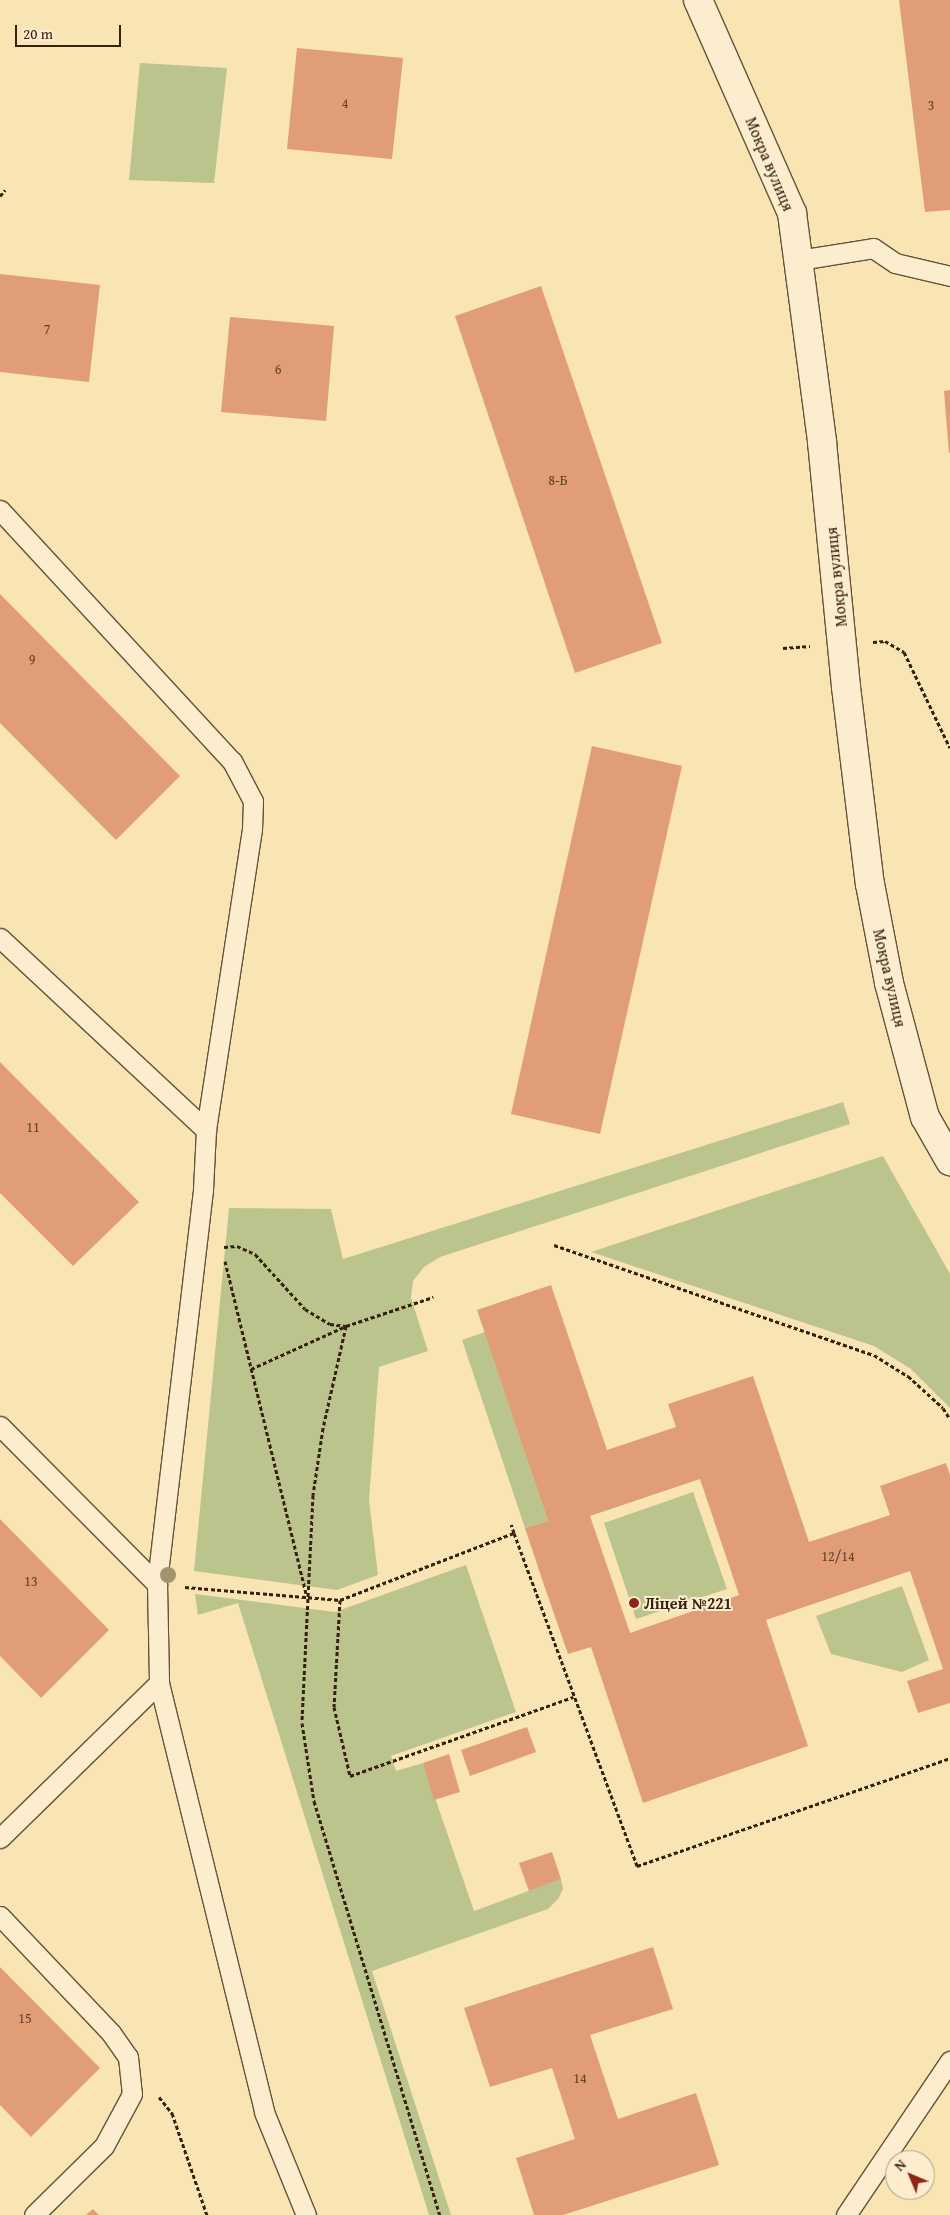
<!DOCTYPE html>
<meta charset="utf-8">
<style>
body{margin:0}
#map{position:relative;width:950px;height:2215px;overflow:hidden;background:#f9e4b4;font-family:"Gentium Book Plus",serif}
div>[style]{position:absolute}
.green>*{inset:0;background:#bcc48e}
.building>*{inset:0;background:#e09d78}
.path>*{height:3px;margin-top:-1.5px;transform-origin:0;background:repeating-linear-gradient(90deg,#35210f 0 4px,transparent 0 6.5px)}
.roads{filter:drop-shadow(1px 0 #665238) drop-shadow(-1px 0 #665238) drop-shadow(0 1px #665238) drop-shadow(0 -1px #665238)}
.service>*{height:19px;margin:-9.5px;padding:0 9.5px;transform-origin:9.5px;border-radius:9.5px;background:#fbedce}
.tertiary>*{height:28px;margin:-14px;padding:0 14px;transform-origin:14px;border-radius:14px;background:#fbedce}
.trees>*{width:16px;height:16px;margin:-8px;border-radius:50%;background:#a4946e}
.dots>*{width:14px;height:14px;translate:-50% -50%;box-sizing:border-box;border:2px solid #fbedce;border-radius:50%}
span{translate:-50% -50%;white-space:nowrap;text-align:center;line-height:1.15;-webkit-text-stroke:4px #fbedce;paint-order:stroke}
.number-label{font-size:14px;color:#604029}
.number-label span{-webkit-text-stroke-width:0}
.street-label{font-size:16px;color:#35210f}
.poi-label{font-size:16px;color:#35210f;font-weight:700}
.left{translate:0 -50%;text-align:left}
.north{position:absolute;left:885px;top:2150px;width:50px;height:50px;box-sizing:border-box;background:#fbedce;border:1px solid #ac9b82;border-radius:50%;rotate:315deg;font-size:14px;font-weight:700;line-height:20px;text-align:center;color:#35210f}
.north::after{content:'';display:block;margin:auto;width:18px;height:22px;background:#8f2418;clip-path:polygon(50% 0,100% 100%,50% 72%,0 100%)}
.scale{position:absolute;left:15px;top:25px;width:106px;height:22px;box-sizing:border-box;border:2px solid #35210f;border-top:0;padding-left:6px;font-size:15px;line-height:18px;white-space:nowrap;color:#35210f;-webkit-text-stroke:4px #fbedce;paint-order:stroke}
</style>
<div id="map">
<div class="green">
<div style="clip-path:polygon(140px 63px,227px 68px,214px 183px,129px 180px)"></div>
<div style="clip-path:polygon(843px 1102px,850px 1124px,440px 1257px,424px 1267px,413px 1281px,411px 1298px,428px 1351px,379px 1367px,369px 1500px,378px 1575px,337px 1590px,194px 1571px,229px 1208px,331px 1209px,343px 1259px)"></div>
<div style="clip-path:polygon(883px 1156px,950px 1274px,950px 1408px,911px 1369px,874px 1346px,591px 1252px)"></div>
<div style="clip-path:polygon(485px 1332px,548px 1521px,525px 1528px,462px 1340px)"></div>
<div style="clip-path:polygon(693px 1492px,727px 1589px,636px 1619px,604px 1523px)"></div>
<div style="clip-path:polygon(466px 1565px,516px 1712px,391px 1756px,396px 1771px,423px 1763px,474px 1911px,561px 1879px,563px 1889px,558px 1899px,548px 1909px,372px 1971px,451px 2215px,429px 2215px,238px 1603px,198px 1615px,195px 1594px,335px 1612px)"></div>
<div style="clip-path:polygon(902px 1586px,929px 1660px,902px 1672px,831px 1654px,816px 1616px)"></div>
</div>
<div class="building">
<div style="clip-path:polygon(899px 0,950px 0,950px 210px,925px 212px)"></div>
<div style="clip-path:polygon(297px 48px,403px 58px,392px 159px,287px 149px)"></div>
<div style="clip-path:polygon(0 274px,100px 285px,89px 382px,0 372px)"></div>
<div style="clip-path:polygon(541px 286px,662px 643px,575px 673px,455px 316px)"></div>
<div style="clip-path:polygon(230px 317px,334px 326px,326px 421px,221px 412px)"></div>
<div style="clip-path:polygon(950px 390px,950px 453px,949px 453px,944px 391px)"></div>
<div style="clip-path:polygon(0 594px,180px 776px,116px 840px,0 723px)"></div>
<div style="clip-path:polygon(592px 746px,682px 766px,600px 1134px,511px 1114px)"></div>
<div style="clip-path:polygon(0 1062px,139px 1202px,73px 1266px,0 1193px)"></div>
<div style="clip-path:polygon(evenodd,551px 1285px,607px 1450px,676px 1427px,668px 1404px,753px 1376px,809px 1542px,890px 1515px,880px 1486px,946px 1463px,950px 1475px,950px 1703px,918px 1713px,907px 1681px,943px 1669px,910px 1571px,766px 1620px,808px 1746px,643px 1803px,591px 1647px,568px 1654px,544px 1585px,525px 1528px,548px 1521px,477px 1310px,551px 1285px,700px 1479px,739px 1595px,630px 1633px,590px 1516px,700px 1479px)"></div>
<div style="clip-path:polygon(0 1519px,109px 1630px,41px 1698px,0 1656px)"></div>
<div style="clip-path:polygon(527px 1727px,536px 1752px,470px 1776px,461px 1750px)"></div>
<div style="clip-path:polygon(449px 1754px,460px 1792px,434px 1800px,423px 1763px)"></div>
<div style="clip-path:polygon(552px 1852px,561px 1879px,529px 1891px,519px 1863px)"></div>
<div style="clip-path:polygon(653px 1947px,673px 2009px,590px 2035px,618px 2119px,696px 2093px,719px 2165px,563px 2215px,534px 2215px,516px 2158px,575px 2139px,552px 2068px,490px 2087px,464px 2008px)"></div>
<div style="clip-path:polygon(0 1967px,100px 2068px,31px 2137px,0 2105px)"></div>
<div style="clip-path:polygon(93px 2209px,99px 2215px,86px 2215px)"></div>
</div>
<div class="path">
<div style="left:0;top:196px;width:8px;rotate:-50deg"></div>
<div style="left:873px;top:642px;width:12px;rotate:-5deg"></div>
<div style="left:885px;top:641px;width:22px;rotate:30deg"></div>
<div style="left:904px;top:652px;width:106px;rotate:64.4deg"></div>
<div style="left:783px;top:648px;width:27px;rotate:-4deg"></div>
<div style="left:554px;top:1245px;width:338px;rotate:19deg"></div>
<div style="left:874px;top:1355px;width:40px;rotate:32deg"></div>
<div style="left:908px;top:1376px;width:47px;rotate:42.4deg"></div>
<div style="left:943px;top:1408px;width:13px;rotate:58deg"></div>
<div style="left:224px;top:1247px;width:13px;rotate:-4deg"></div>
<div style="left:237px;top:1246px;width:20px;rotate:24deg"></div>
<div style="left:255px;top:1254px;width:74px;rotate:47.7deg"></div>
<div style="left:305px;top:1309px;width:29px;rotate:31deg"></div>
<div style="left:330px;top:1324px;width:16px;rotate:7deg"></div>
<div style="left:346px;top:1326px;width:92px;rotate:-18.4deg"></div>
<div style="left:225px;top:1261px;width:342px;rotate:76.3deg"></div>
<div style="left:251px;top:1369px;width:104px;rotate:-24.4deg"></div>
<div style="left:346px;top:1326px;width:105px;rotate:102.7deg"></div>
<div style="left:323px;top:1428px;width:68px;rotate:98.5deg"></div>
<div style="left:313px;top:1495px;width:228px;rotate:92.8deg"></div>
<div style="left:302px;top:1723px;width:79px;rotate:81.3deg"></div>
<div style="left:314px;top:1801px;width:433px;rotate:73.1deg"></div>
<div style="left:514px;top:1533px;width:355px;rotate:69.7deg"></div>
<div style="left:637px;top:1866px;width:331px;rotate:-19deg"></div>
<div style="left:185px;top:1587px;width:156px;rotate:4.8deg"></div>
<div style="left:340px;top:1600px;width:186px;rotate:-21.1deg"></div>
<div style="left:514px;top:1533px;width:9px;rotate:-108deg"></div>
<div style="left:340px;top:1600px;width:107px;rotate:93.2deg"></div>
<div style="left:334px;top:1707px;width:71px;rotate:76.9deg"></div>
<div style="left:350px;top:1776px;width:237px;rotate:-19.5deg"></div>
<div style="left:159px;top:2097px;width:21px;rotate:51deg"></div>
<div style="left:172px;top:2113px;width:108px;rotate:71.1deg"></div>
</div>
<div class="roads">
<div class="service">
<div style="left:799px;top:260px;width:75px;rotate:-9.2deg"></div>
<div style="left:873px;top:248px;width:27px;rotate:34deg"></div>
<div style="left:895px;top:263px;width:57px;rotate:13.3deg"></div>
<div style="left:0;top:510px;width:342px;rotate:47.3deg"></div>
<div style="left:232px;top:761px;width:45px;rotate:62.3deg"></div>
<div style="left:253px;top:801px;width:28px;rotate:92deg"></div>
<div style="left:252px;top:829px;width:304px;rotate:98.7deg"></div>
<div style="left:206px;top:1130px;width:60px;rotate:92.9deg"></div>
<div style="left:203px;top:1190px;width:397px;rotate:96.7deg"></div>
<div style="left:157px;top:1584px;width:99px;rotate:88.8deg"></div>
<div style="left:159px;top:1683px;width:442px;rotate:76.2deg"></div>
<div style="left:264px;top:2112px;width:111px;rotate:67.8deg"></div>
<div style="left:0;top:938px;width:282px;rotate:43deg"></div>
<div style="left:0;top:1426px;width:223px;rotate:45.2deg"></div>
<div style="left:0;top:1838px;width:222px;rotate:-44.3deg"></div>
<div style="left:0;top:1916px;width:161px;rotate:46.5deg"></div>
<div style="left:111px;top:2033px;width:29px;rotate:55deg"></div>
<div style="left:128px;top:2057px;width:37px;rotate:84deg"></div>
<div style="left:132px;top:2094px;width:59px;rotate:118.3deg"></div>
<div style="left:104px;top:2146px;width:98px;rotate:135.4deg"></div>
<div style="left:846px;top:2215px;width:186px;rotate:-56deg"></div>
</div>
<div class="tertiary">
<div style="left:698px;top:0;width:233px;rotate:66.2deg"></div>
<div style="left:792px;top:213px;width:231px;rotate:82.5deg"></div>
<div style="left:822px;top:442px;width:246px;rotate:84.4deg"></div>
<div style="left:846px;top:687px;width:198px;rotate:83.1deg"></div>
<div style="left:870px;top:884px;width:101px;rotate:79.1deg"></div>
<div style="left:889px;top:983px;width:139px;rotate:75deg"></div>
<div style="left:925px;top:1117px;width:51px;rotate:60.4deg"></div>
</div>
</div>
<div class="trees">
<div style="left:168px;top:1575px"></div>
</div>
<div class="dots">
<div style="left:634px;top:1603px;background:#8f2418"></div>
</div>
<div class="number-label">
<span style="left:345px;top:103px">4</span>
<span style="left:931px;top:105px">3</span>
<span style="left:47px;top:329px">7</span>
<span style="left:278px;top:369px">6</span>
<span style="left:558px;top:480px">8-Б</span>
<span style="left:32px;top:659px">9</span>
<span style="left:33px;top:1127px">11</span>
<span style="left:838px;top:1556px">12/14</span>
<span style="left:31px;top:1581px">13</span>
<span style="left:25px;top:2018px">15</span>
<span style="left:580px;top:2078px">14</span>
</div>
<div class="street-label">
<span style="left:770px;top:164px;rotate:67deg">Мокра вулиця</span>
<span style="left:836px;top:577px;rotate:-96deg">Мокра вулиця</span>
<span style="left:890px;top:978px;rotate:77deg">Мокра вулиця</span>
</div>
<div class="poi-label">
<span class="left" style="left:644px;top:1603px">Ліцей №221</span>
</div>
<div class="north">N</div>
<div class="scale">20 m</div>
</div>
